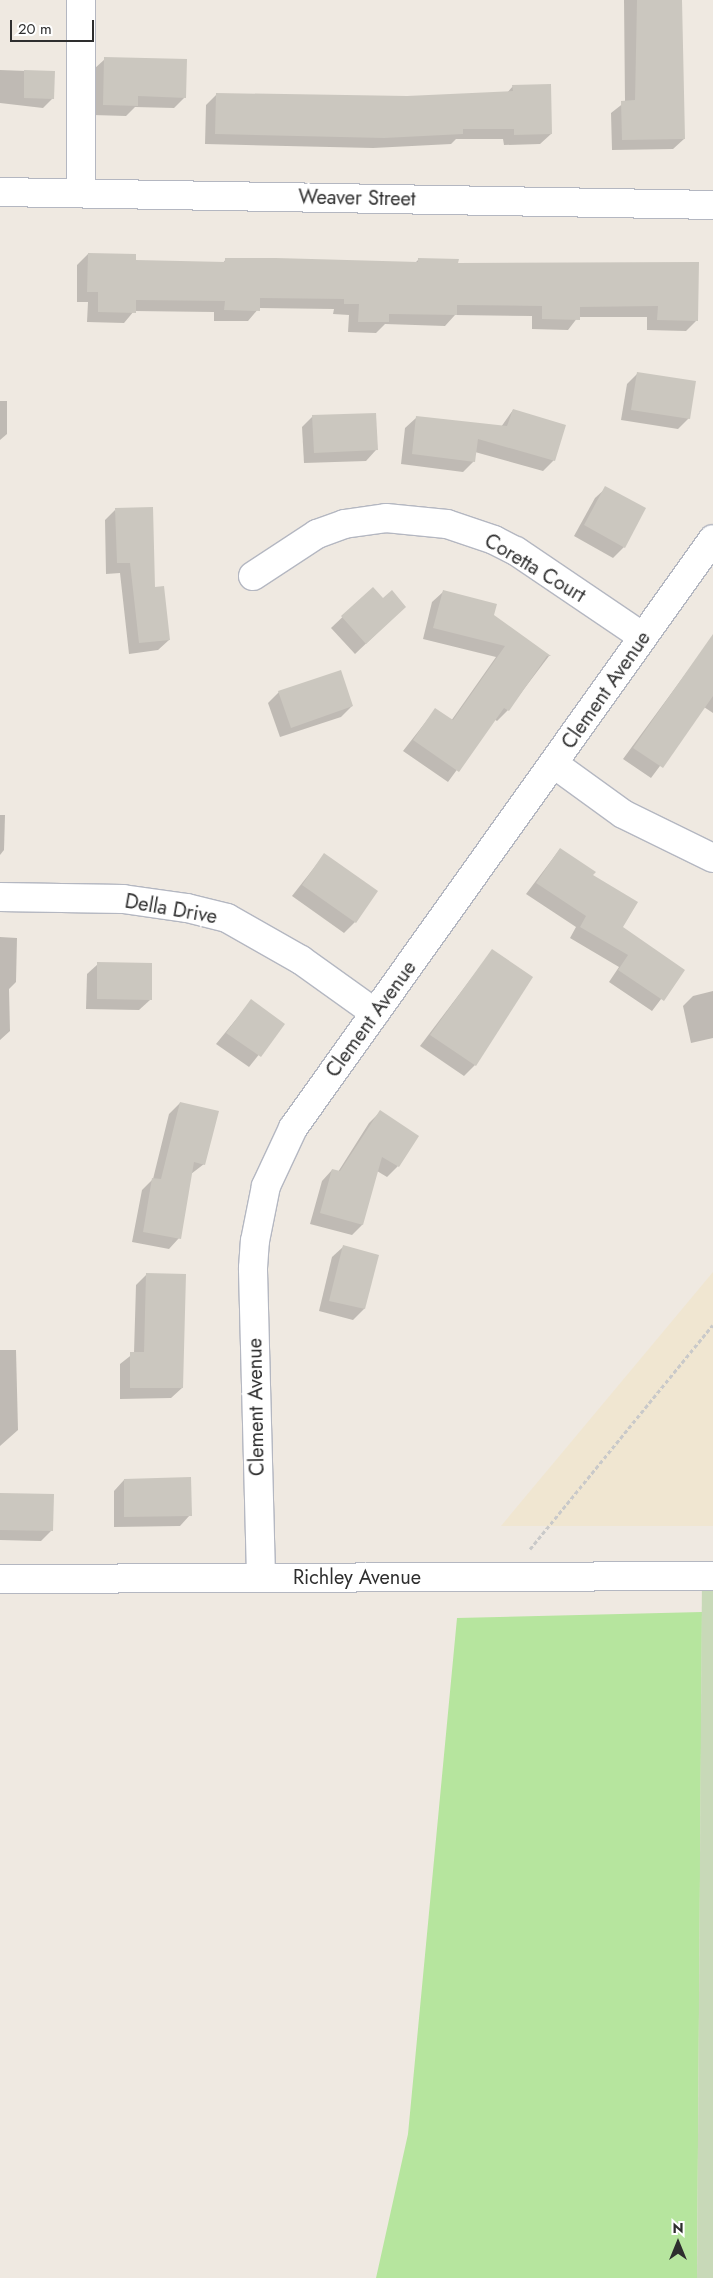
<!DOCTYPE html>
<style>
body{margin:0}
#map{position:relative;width:713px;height:2278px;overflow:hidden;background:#efe9e1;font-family:Jost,sans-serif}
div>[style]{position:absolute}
.education>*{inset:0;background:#f0e6d1}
.green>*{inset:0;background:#b6e59e}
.cemetery>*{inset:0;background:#c8d9b8}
.shadow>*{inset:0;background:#0003}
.building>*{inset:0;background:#cbc7bf}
.path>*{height:3px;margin-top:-1.5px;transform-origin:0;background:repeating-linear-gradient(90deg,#c9c9c9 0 4px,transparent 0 6.5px)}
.roads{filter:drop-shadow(1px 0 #b4b7c1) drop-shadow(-1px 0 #b4b7c1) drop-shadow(0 1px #b4b7c1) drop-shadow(0 -1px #b4b7c1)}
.minor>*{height:28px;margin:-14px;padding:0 14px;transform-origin:14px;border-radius:14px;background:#fff}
span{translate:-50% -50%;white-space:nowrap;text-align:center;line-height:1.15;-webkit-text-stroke:5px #fff;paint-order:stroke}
.street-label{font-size:20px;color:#2e2e2e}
.north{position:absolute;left:653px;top:2218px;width:50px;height:50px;-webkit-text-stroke:4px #fff;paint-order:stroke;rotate:0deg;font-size:14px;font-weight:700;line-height:20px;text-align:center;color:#2e2e2e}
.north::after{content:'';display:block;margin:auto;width:18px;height:22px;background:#2e2e2e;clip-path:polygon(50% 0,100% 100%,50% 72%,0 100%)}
.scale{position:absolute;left:10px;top:20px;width:84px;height:22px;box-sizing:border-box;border:2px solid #2e2e2e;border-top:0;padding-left:6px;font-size:15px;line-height:18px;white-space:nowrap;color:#2e2e2e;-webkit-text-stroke:4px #fff;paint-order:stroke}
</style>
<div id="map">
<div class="education">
<div style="clip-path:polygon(713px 1272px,713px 1526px,501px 1526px)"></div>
</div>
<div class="green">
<div style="clip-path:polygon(702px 1612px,697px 2278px,376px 2278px,408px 2134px,457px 1618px)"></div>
</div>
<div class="cemetery">
<div style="clip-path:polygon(702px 1576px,713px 1576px,713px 2278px,697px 2278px)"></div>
</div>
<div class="shadow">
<div style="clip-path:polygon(624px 0,681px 0,684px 139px,673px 149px,612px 150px,611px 113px,625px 102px)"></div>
<div style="clip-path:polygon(105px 59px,185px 97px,174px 108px,135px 107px,126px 116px,93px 115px,94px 69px)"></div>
<div style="clip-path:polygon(0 70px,54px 72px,53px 98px,43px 108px,0 103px)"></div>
<div style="clip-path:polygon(513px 86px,551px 134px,540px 144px,504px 145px,503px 139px,456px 139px,451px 144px,373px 148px,205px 144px,206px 105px,217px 94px,407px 98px,507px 93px)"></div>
<div style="clip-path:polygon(88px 254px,135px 261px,223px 263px,226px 259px,415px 263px,419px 259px,457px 264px,698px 264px,696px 321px,686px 331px,647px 330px,647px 317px,578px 317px,568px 330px,532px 329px,532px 316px,455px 315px,445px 326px,385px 324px,376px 333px,348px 332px,349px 315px,333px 314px,334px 309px,259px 308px,248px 321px,214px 321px,214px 312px,134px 311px,124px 323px,87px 322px,88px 302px,77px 302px,77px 265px)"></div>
<div style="clip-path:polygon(637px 374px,689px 418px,678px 429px,621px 420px,627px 384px)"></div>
<div style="clip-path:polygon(0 401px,7px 401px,7px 434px,0 440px)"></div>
<div style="clip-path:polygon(513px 410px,554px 460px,543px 471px,475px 452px,474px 461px,463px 472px,401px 464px,405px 428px,416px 418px,501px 427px)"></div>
<div style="clip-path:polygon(313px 416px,376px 450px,366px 461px,304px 463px,302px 427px)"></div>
<div style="clip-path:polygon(606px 488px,624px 547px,613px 558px,574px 536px,595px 498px)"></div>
<div style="clip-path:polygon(115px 510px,154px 588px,169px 640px,158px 650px,129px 654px,120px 573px,106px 574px,105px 520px)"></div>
<div style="clip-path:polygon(373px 588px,394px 617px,355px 654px,331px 628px)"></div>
<div style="clip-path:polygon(443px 592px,493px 616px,549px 656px,508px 710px,497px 721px,494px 719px,448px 782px,403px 751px,435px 710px,451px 721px,496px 657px,423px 639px,432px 602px)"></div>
<div style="clip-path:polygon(706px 646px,713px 651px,713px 713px,704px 707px,651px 778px,623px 759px)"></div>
<div style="clip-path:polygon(279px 692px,352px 706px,341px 717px,280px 737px,268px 703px)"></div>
<div style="clip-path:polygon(0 815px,5px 815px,4px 850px,0 855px)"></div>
<div style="clip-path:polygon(560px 849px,592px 876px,621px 927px,683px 970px,652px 1011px,609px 982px,619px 967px,570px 938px,576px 927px,526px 894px)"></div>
<div style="clip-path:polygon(324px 855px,355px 922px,344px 933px,292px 896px)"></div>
<div style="clip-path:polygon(0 937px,17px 938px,16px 982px,9px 989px,10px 1031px,0 1040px,0 1048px)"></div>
<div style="clip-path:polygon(492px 951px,475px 1065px,464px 1076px,420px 1046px)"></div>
<div style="clip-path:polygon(98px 964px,150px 1000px,139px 1010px,86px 1009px,87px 974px)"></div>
<div style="clip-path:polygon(713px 991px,713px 1038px,691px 1043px,683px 1006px,693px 996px)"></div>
<div style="clip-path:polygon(251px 1001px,283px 1024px,249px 1067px,216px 1044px)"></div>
<div style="clip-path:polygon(180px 1103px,204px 1164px,191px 1174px,179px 1238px,169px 1249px,132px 1242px,142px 1190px,153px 1179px,169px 1114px)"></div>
<div style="clip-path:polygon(380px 1112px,398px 1166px,387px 1177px,377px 1171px,362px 1225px,352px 1235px,310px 1224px,322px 1181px,332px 1170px,338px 1172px,369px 1123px)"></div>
<div style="clip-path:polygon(343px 1247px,377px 1255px,364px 1309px,353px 1320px,319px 1311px,332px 1257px)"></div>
<div style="clip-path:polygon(147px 1274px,182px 1388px,171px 1398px,120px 1399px,120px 1364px,134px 1353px,136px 1285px)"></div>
<div style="clip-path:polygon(0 1350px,16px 1350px,18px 1430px,0 1446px)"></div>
<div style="clip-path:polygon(124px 1480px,190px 1515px,180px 1526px,114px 1527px,114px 1491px)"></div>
<div style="clip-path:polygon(0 1494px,52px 1530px,41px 1541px,0 1540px)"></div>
</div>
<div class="building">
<div style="clip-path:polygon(637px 0,682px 0,685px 139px,622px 140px,621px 101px,635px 100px)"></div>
<div style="clip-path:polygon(104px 57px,187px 59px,186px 98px,138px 96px,138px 106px,103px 105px)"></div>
<div style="clip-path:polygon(24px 70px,55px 71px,54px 99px,24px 98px)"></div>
<div style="clip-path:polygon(551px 84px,552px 134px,514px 135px,514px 129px,463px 129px,463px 134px,384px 138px,215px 134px,216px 93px,407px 96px,513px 91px,512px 85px)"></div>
<div style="clip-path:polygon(88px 253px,136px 254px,136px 260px,225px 262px,225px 258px,276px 258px,418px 262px,418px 258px,459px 259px,458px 263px,699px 262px,698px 321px,657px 320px,658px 306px,580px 307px,580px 320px,542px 319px,542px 306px,457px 305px,457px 315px,389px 314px,389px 322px,358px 322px,359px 304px,344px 304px,344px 299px,260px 298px,260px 311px,224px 310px,225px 301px,136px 300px,136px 313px,98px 312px,98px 292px,87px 292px)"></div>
<div style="clip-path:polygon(637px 372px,696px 381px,690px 419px,631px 410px)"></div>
<div style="clip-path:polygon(513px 409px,566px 425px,555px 461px,478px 439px,475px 462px,412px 454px,416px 416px,507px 426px)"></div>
<div style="clip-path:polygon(376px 413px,378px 450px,314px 453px,312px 415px)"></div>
<div style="clip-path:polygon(605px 486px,646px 508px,625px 548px,584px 525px)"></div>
<div style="clip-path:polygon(153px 507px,155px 587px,164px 586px,170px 640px,139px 643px,130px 563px,117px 563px,115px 508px)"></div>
<div style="clip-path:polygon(373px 587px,383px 598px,392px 590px,406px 607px,366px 644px,341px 616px)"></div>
<div style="clip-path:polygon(443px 590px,497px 604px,494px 615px,551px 656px,547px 656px,509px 711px,504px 708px,459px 772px,413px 740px,435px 708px,453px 720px,505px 646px,433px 628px)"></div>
<div style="clip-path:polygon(713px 634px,713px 696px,663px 768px,633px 748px)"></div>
<div style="clip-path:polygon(341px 670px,353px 706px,291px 728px,278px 691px)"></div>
<div style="clip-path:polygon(560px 848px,596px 872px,593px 875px,638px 902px,623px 927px,685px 970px,664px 1001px,618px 970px,628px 955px,580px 927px,586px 916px,536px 883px)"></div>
<div style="clip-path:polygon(324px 853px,378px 891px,356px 923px,302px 885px)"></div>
<div style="clip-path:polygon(492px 949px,533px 977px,476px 1066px,430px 1035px)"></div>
<div style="clip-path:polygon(97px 962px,152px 963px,152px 1000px,97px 999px)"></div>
<div style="clip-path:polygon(251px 999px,285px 1024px,261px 1057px,226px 1033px)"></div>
<div style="clip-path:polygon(180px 1102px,219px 1111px,205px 1165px,194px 1162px,181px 1239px,143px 1232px,152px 1178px,161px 1179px)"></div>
<div style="clip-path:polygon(380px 1110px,419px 1136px,399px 1167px,382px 1157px,363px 1225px,320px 1213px,332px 1169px,340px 1171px)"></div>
<div style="clip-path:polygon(343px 1245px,379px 1255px,365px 1309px,329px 1301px)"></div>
<div style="clip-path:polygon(146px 1273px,186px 1274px,183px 1388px,130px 1388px,130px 1352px,144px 1352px)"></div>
<div style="clip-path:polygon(191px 1477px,192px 1516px,124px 1517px,124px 1479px)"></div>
<div style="clip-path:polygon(0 1493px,54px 1494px,53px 1531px,0 1530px)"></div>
</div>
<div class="path">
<div style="left:530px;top:1549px;width:289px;rotate:-50.8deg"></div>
</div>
<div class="roads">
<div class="minor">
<div style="left:81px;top:0;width:192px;rotate:90deg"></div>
<div style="left:0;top:192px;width:713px;rotate:1.04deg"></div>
<div style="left:253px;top:576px;width:77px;rotate:-33.3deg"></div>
<div style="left:317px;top:534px;width:29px;rotate:-20deg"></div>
<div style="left:344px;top:524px;width:42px;rotate:-8.1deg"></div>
<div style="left:386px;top:518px;width:61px;rotate:5.6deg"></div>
<div style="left:447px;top:524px;width:50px;rotate:18.8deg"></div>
<div style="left:494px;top:540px;width:25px;rotate:27deg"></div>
<div style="left:516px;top:551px;width:153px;rotate:34.1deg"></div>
<div style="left:554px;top:764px;width:85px;rotate:35.9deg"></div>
<div style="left:623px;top:814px;width:100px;rotate:26.1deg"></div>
<div style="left:0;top:897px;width:123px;rotate:0.9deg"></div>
<div style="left:123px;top:899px;width:65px;rotate:8deg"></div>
<div style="left:187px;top:908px;width:41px;rotate:14deg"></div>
<div style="left:227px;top:918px;width:85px;rotate:29.6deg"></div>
<div style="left:301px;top:960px;width:91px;rotate:35.6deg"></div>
<div style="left:261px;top:1576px;width:308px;rotate:-91.5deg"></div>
<div style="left:253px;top:1268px;width:27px;rotate:-86deg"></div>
<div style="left:255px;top:1241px;width:56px;rotate:-78.7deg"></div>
<div style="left:266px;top:1186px;width:64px;rotate:-65deg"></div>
<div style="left:293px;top:1128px;width:723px;rotate:-54.51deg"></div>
<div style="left:0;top:1579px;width:713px;rotate:-0.24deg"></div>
</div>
</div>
<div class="street-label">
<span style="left:357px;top:198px;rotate:1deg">Weaver Street</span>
<span style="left:535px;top:568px;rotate:31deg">Coretta Court</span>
<span style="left:606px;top:690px;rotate:-55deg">Clement Avenue</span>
<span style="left:171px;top:909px;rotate:10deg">Della Drive</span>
<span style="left:371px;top:1019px;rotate:-54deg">Clement Avenue</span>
<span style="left:256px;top:1407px;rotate:-91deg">Clement Avenue</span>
<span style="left:357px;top:1577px">Richley Avenue</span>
</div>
<div class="north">N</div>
<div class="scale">20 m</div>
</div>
